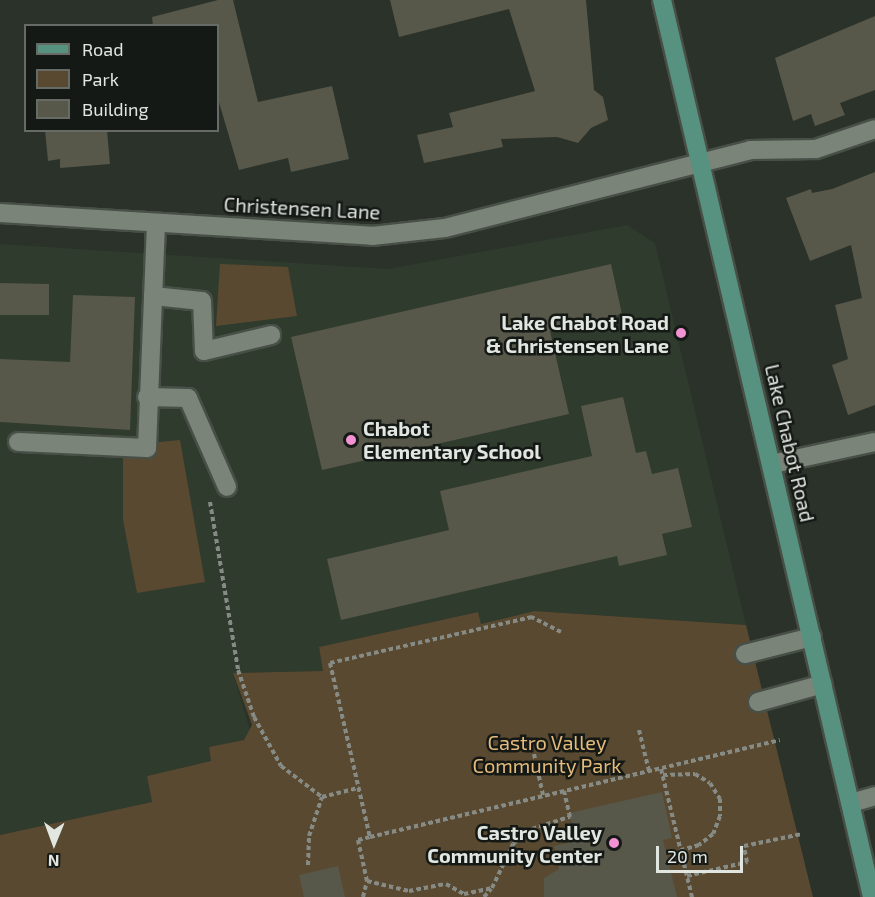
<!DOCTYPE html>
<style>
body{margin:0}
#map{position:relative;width:875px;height:897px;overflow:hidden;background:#2a3229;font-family:"Exo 2",sans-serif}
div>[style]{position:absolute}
.built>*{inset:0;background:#2f3b2d}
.green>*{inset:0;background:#594931}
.building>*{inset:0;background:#57574a}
.path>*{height:4px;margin-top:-2px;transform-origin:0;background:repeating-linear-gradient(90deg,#868c85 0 4.5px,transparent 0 7.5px)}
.roads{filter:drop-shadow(2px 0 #484f47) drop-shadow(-2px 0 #484f47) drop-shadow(0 2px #484f47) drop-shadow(0 -2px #484f47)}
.lane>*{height:18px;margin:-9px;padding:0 9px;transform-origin:9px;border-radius:9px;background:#7a8478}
.street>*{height:18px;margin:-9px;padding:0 9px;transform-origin:9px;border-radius:9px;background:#7a8478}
.secondary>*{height:18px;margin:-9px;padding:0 9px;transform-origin:9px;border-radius:9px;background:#57917f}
.dots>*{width:16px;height:16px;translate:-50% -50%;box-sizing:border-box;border:3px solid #151915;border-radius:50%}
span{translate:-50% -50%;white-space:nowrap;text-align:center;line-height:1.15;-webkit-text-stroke:5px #151915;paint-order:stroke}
.street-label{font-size:20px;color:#e1e6e0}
.poi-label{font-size:20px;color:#e1e6e0;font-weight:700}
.right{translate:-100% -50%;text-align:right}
.left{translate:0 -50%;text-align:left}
.park-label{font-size:20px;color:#e5bb7c}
.legend{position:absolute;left:24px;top:24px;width:195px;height:108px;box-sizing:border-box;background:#151915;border:2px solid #676b66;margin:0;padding:8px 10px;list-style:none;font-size:18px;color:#e1e6e0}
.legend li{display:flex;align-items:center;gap:12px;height:30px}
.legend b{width:30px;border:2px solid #676b66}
.north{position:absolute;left:24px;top:813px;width:60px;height:60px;-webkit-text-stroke:4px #151915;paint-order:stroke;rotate:181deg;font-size:16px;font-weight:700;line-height:24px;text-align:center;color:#e1e6e0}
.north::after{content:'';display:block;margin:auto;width:21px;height:27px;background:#e1e6e0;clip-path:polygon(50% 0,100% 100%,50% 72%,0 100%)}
.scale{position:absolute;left:656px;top:846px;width:87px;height:27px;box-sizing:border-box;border:3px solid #e1e6e0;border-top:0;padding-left:8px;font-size:18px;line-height:21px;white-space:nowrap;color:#e1e6e0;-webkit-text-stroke:4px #151915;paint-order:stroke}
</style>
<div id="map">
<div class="built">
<div style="clip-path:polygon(627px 225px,655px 243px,746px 625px,534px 611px,481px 624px,478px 612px,319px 647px,324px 671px,233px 673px,251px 733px,244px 740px,209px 747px,211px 761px,147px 776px,152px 802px,0 835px,0 244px,388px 269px)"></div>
</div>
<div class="green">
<div style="clip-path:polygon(220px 264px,288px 267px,297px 316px,216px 326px)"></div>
<div style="clip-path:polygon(180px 440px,205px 582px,137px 593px,123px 520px,123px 457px,151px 455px,150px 443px)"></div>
<div style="clip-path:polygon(534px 611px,746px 625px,813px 897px,0 897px,0 835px,152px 802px,147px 776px,211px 761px,209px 747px,244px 740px,252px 725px,233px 673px,323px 671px,319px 647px,478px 612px,481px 624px)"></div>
</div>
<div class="building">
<div style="clip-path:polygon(218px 0,233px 0,258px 102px,332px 86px,349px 159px,291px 172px,288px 158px,239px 170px,218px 99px,218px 26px,153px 26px,152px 17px)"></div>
<div style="clip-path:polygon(390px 0,586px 0,594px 90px,603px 97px,608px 120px,591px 128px,578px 143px,557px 137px,501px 139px,503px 147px,424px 163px,417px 135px,453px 127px,449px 113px,535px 91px,509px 9px,399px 37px)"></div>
<div style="clip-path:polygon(875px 16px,875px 90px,840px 103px,845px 115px,815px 126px,811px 114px,793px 121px,775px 58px)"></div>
<div style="clip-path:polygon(45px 130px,107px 130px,110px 164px,60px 168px,60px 159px,48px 161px)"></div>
<div style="clip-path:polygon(875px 172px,875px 405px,848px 415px,832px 365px,848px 359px,835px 305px,862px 298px,851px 245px,810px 261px,786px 198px,811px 189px,812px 193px,832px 189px)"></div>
<div style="clip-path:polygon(611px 264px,622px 314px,550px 331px,569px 414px,322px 470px,291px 337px)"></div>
<div style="clip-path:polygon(0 283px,49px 284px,49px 315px,0 315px)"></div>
<div style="clip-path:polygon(73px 295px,135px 297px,130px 430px,0 422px,0 359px,70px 362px)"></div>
<div style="clip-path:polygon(623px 397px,636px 453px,646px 451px,652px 474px,678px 468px,692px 527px,662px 534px,667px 555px,619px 566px,617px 556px,341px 620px,327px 559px,449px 530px,440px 491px,592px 456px,581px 406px)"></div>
<div style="clip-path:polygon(662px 792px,672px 838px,663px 840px,677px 897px,544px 897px,544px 878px,559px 869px,554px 846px,575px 841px,569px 813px)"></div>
<div style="clip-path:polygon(338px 866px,345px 897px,304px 897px,299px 875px)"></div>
</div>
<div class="path">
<div style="left:210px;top:502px;width:170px;rotate:80.5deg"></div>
<div style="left:238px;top:670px;width:50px;rotate:71.2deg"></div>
<div style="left:254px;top:717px;width:56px;rotate:61.1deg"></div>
<div style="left:281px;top:766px;width:51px;rotate:37.1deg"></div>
<div style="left:322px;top:797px;width:38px;rotate:-14deg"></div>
<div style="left:561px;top:632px;width:33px;rotate:-153deg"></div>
<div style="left:532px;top:617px;width:207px;rotate:167.2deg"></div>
<div style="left:330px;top:663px;width:179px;rotate:77.1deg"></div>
<div style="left:370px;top:837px;width:421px;rotate:-13.3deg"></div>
<div style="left:639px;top:730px;width:42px;rotate:76.3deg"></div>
<div style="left:534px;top:754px;width:42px;rotate:77.6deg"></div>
<div style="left:661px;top:769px;width:132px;rotate:76.4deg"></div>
<div style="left:663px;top:775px;width:32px;rotate:-2deg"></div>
<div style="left:695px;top:774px;width:17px;rotate:31deg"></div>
<div style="left:710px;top:783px;width:19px;rotate:58deg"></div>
<div style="left:720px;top:799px;width:17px;rotate:90deg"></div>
<div style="left:720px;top:816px;width:19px;rotate:111deg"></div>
<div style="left:713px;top:834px;width:18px;rotate:142deg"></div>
<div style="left:699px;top:845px;width:19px;rotate:164deg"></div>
<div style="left:308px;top:865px;width:29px;rotate:-88deg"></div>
<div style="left:309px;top:836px;width:41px;rotate:-71.6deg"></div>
<div style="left:687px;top:876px;width:62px;rotate:-13.1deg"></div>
<div style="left:747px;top:862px;width:16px;rotate:-101deg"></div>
<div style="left:744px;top:846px;width:59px;rotate:-11.7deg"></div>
<div style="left:367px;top:881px;width:43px;rotate:13.4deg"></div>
<div style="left:409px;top:891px;width:38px;rotate:-11deg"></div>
<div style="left:446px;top:884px;width:21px;rotate:29deg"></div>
<div style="left:464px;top:894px;width:29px;rotate:-12deg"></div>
<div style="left:492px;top:888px;width:49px;rotate:-64.5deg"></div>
<div style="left:513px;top:844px;width:24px;rotate:-38deg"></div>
<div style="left:532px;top:829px;width:40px;rotate:-18deg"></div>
<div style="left:570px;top:817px;width:27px;rotate:-103deg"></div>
<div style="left:363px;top:897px;width:16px;rotate:-76deg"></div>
<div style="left:367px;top:881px;width:42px;rotate:-102.4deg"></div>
<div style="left:358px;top:840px;width:12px;rotate:-14deg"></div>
<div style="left:484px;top:897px;width:11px;rotate:-49deg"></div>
</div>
<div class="roads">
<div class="lane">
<div style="left:153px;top:296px;width:49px;rotate:5.8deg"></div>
<div style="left:202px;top:301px;width:50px;rotate:87.7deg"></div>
<div style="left:204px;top:351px;width:69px;rotate:-13.4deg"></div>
<div style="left:147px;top:397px;width:41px;rotate:1.4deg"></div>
<div style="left:188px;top:398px;width:97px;rotate:66.3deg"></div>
<div style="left:18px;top:442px;width:129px;rotate:2.7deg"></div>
<div style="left:147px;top:448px;width:225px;rotate:-87.7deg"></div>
<div style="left:745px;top:654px;width:69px;rotate:-14.2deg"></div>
<div style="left:758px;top:702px;width:67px;rotate:-15.5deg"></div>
</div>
<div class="street">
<div style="left:0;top:213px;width:373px;rotate:3.5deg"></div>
<div style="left:372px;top:236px;width:73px;rotate:-6.3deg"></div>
<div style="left:445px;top:228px;width:315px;rotate:-14.3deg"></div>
<div style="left:750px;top:150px;width:66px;rotate:-0.9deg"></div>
<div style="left:816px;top:149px;width:62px;rotate:-18.7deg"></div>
<div style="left:772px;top:464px;width:105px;rotate:-12.1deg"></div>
<div style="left:851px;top:803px;width:25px;rotate:-16deg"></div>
</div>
<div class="secondary">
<div style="left:662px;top:0;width:921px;rotate:76.82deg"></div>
</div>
</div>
<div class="dots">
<div style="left:681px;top:333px;background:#f391d5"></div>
<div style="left:351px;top:440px;background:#f391d5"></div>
<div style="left:614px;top:843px;background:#f391d5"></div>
</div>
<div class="street-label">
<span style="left:302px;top:208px;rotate:3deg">Christensen Lane</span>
<span style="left:790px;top:443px;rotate:77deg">Lake Chabot Road</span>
</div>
<div class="poi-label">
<span class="right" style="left:669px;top:334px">Lake Chabot Road<br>&amp; Christensen Lane</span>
<span class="left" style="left:363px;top:440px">Chabot<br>Elementary School</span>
<span class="right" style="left:602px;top:844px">Castro Valley<br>Community Center</span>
</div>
<div class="park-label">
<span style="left:547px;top:754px">Castro Valley<br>Community Park</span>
</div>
<ul class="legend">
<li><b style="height:8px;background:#57917f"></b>Road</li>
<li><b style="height:16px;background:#594931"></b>Park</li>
<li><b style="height:16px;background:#57574a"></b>Building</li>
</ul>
<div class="north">N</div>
<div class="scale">20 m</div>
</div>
